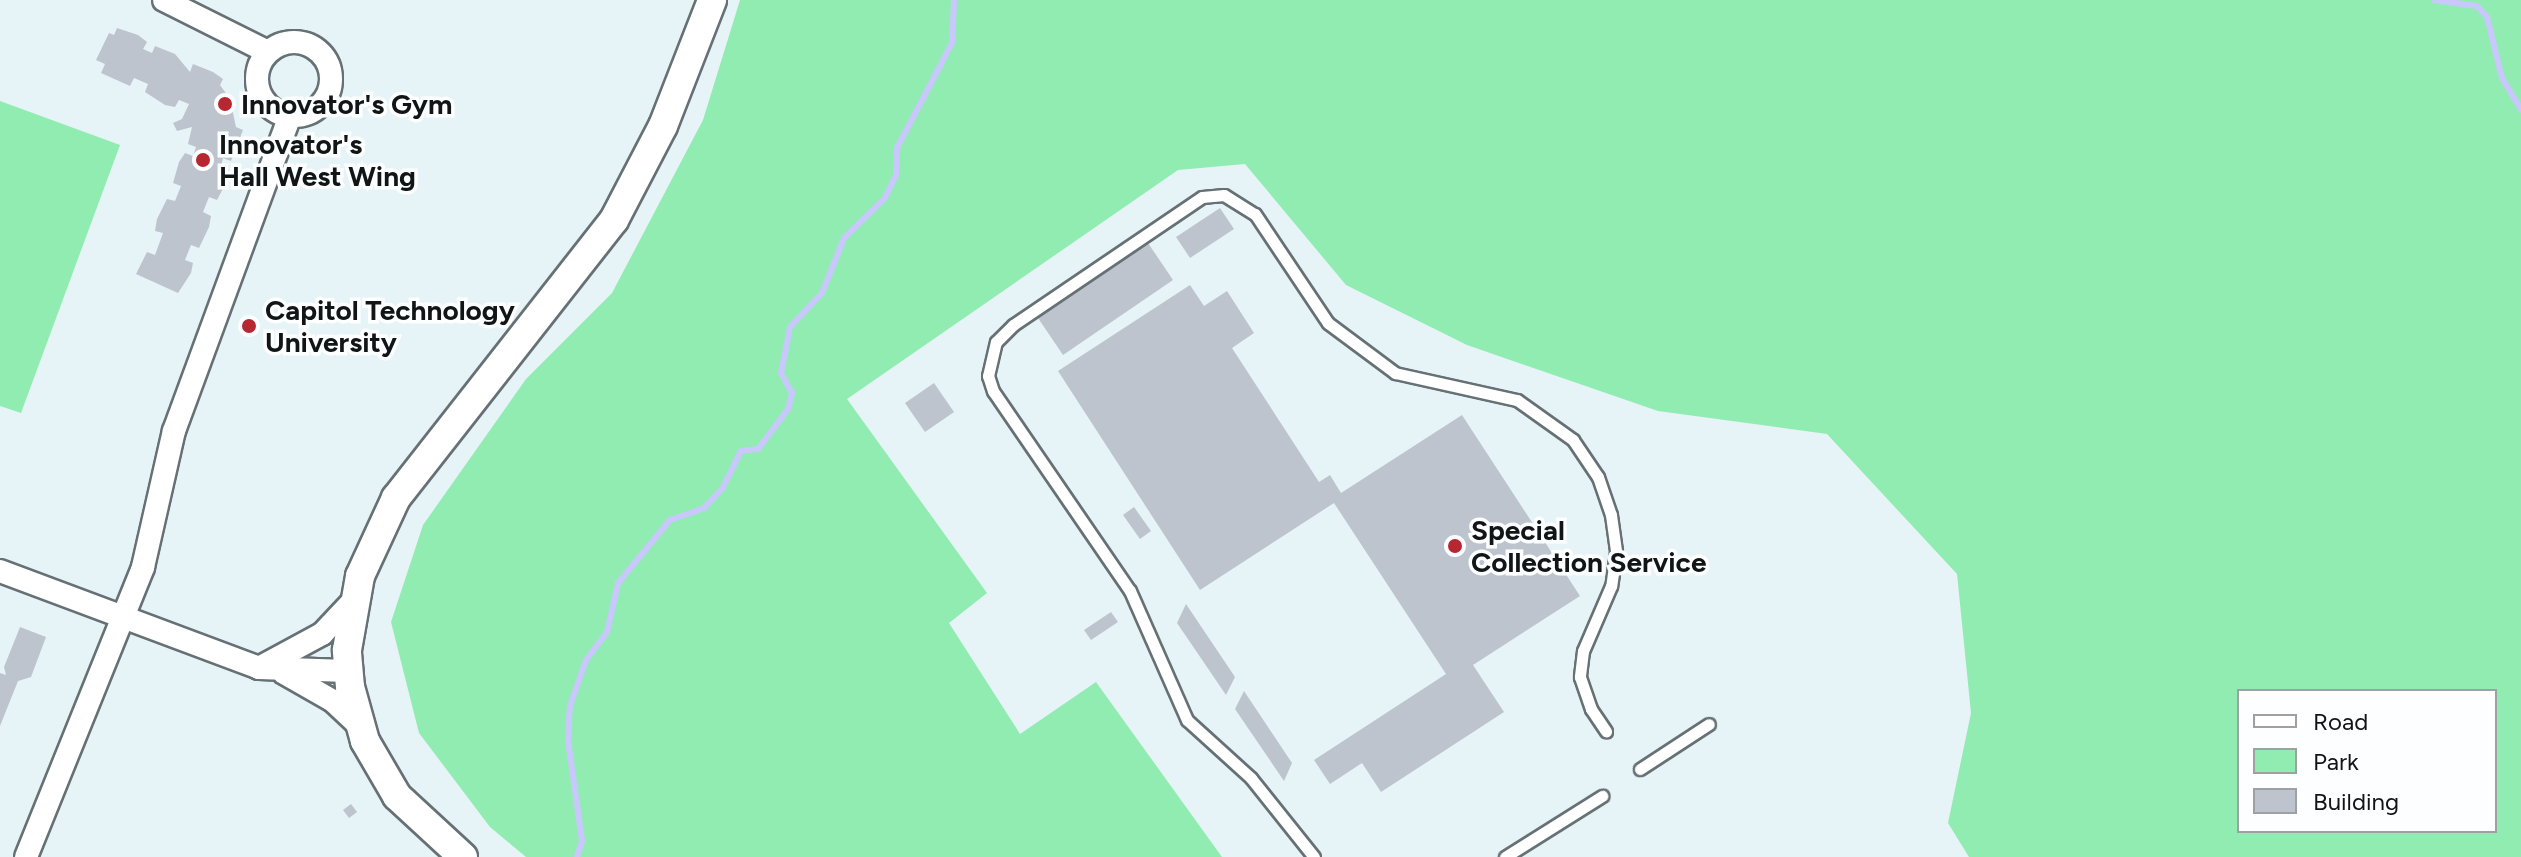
<!DOCTYPE html>
<style>
body{margin:0}
#map{position:relative;width:2521px;height:857px;overflow:hidden;background:#e6f3f7;font-family:Figtree,sans-serif}
div>[style]{position:absolute}
.green>*{inset:0;background:#91ecb1}
.stream>*{height:6px;margin:-3px;padding:0 3px;transform-origin:3px;border-radius:3px;background:#c8c8fd}
.building>*{inset:0;background:#bdc4cd}
.roads{filter:drop-shadow(2px 0 #667175) drop-shadow(-2px 0 #667175) drop-shadow(0 2px #667175) drop-shadow(0 -2px #667175)}
.service>*{height:11px;margin:-5.5px;padding:0 5.5px;transform-origin:5.5px;border-radius:5.5px;background:#fff}
.minor>*{height:22px;margin:-11px;padding:0 11px;transform-origin:11px;border-radius:11px;background:#fff}
.minor>.ring{margin:-11px;padding:0;box-sizing:content-box;background:none;border:22px solid #fff;border-radius:50%}
.tertiary>*{height:28px;margin:-14px;padding:0 14px;transform-origin:14px;border-radius:14px;background:#fff}
.dots>*{width:22px;height:22px;translate:-50% -50%;box-sizing:border-box;border:4px solid #fcfeff;border-radius:50%}
span{translate:-50% -50%;white-space:nowrap;text-align:center;line-height:1.15;-webkit-text-stroke:7px #fcfeff;paint-order:stroke}
.poi-label{font-size:28px;color:#111516;font-weight:700}
.left{translate:0 -50%;text-align:left}
.legend{position:absolute;left:2237px;top:689px;width:260px;height:144px;box-sizing:border-box;background:#fcfeff;border:2px solid #9ea1a2;margin:0;padding:10px 14px;list-style:none;font-size:24px;color:#111516}
.legend li{display:flex;align-items:center;gap:16px;height:40px}
.legend b{width:40px;border:2px solid #9ea1a2}
</style>
<div id="map">
<div class="green">
<div style="clip-path:polygon(evenodd,740px 0,2521px 0,2521px 857px,1969px 857px,1948px 823px,1971px 713px,1957px 574px,1827px 434px,1658px 411px,1467px 345px,1346px 285px,1245px 164px,1178px 170px,847px 399px,987px 593px,949px 623px,1020px 734px,1096px 682px,1222px 857px,526px 857px,490px 827px,419px 733px,391px 622px,423px 525px,526px 379px,612px 293px,703px 120px,740px 0,2239px 691px,2495px 691px,2495px 831px,2239px 831px,2239px 691px)"></div>
<div style="clip-path:polygon(0 101px,120px 145px,21px 413px,0 406px)"></div>
</div>
<div class="stream">
<div style="left:2434px;top:0;width:43px;rotate:7.9deg"></div>
<div style="left:2477px;top:6px;width:15px;rotate:48deg"></div>
<div style="left:2487px;top:17px;width:63px;rotate:76.2deg"></div>
<div style="left:2502px;top:78px;width:37px;rotate:59deg"></div>
<div style="left:577px;top:857px;width:17px;rotate:-73deg"></div>
<div style="left:582px;top:841px;width:102px;rotate:-97.9deg"></div>
<div style="left:568px;top:740px;width:34px;rotate:-87deg"></div>
<div style="left:570px;top:706px;width:49px;rotate:-70.8deg"></div>
<div style="left:586px;top:660px;width:35px;rotate:-53deg"></div>
<div style="left:607px;top:632px;width:50px;rotate:-77.3deg"></div>
<div style="left:618px;top:583px;width:82px;rotate:-50.5deg"></div>
<div style="left:670px;top:520px;width:36px;rotate:-19deg"></div>
<div style="left:704px;top:508px;width:26px;rotate:-47deg"></div>
<div style="left:722px;top:489px;width:42px;rotate:-63.4deg"></div>
<div style="left:741px;top:451px;width:17px;rotate:-7deg"></div>
<div style="left:758px;top:449px;width:50px;rotate:-53.1deg"></div>
<div style="left:788px;top:409px;width:16px;rotate:-76deg"></div>
<div style="left:792px;top:393px;width:23px;rotate:-119deg"></div>
<div style="left:781px;top:373px;width:47px;rotate:-78.9deg"></div>
<div style="left:790px;top:327px;width:47px;rotate:-46.7deg"></div>
<div style="left:822px;top:293px;width:59px;rotate:-68.2deg"></div>
<div style="left:844px;top:238px;width:57px;rotate:-44.3deg"></div>
<div style="left:885px;top:198px;width:25px;rotate:-64deg"></div>
<div style="left:896px;top:175px;width:27px;rotate:-88deg"></div>
<div style="left:897px;top:148px;width:119px;rotate:-62.4deg"></div>
<div style="left:952px;top:43px;width:43px;rotate:-87.3deg"></div>
</div>
<div class="building">
<div style="clip-path:polygon(117px 28px,138px 35px,147px 42px,143px 49px,152px 53px,155px 46px,175px 54px,190px 72px,193px 64px,213px 72px,223px 79px,220px 85px,230px 99px,236px 127px,243px 130px,231px 161px,223px 158px,221px 166px,229px 169px,227px 181px,217px 200px,209px 197px,203px 212px,211px 216px,209px 227px,199px 248px,191px 245px,185px 260px,193px 263px,191px 273px,178px 293px,136px 274px,147px 252px,155px 255px,163px 233px,155px 231px,157px 219px,167px 199px,175px 201px,181px 186px,173px 183px,179px 162px,185px 153px,193px 156px,196px 147px,188px 144px,192px 127px,177px 131px,173px 123px,182px 119px,189px 104px,179px 100px,175px 107px,165px 105px,145px 92px,148px 84px,134px 78px,130px 86px,101px 73px,105px 64px,96px 60px,109px 33px,114px 35px)"></div>
<div style="clip-path:polygon(1220px 208px,1234px 229px,1190px 258px,1176px 237px)"></div>
<div style="clip-path:polygon(1148px 243px,1173px 280px,1063px 355px,1038px 318px)"></div>
<div style="clip-path:polygon(1190px 285px,1204px 306px,1227px 291px,1254px 333px,1232px 348px,1319px 482px,1330px 475px,1341px 493px,1462px 415px,1580px 596px,1473px 665px,1504px 712px,1381px 792px,1362px 763px,1330px 784px,1314px 760px,1446px 674px,1334px 503px,1200px 590px,1058px 371px)"></div>
<div style="clip-path:polygon(934px 383px,954px 412px,925px 432px,905px 403px)"></div>
<div style="clip-path:polygon(1134px 507px,1151px 531px,1140px 539px,1123px 515px)"></div>
<div style="clip-path:polygon(1186px 604px,1235px 677px,1226px 695px,1177px 623px)"></div>
<div style="clip-path:polygon(1111px 612px,1118px 622px,1091px 640px,1084px 630px)"></div>
<div style="clip-path:polygon(20px 627px,46px 637px,31px 677px,18px 681px,0 726px,0 673px,6px 675px,4px 667px)"></div>
<div style="clip-path:polygon(1244px 691px,1292px 763px,1284px 781px,1235px 709px)"></div>
<div style="clip-path:polygon(351px 804px,357px 812px,349px 818px,343px 810px)"></div>
</div>
<div class="roads">
<div class="service">
<div style="left:1640px;top:769px;width:82px;rotate:-33.1deg"></div>
<div style="left:1314px;top:857px;width:101px;rotate:-128.6deg"></div>
<div style="left:1251px;top:778px;width:86px;rotate:-137.8deg"></div>
<div style="left:1187px;top:720px;width:141px;rotate:-113.8deg"></div>
<div style="left:1130px;top:591px;width:242px;rotate:-124.4deg"></div>
<div style="left:993px;top:391px;width:16px;rotate:-108deg"></div>
<div style="left:988px;top:376px;width:35px;rotate:-77deg"></div>
<div style="left:996px;top:342px;width:24px;rotate:-45deg"></div>
<div style="left:1013px;top:325px;width:228px;rotate:-34.1deg"></div>
<div style="left:1202px;top:197px;width:22px;rotate:-5deg"></div>
<div style="left:1224px;top:195px;width:36px;rotate:32deg"></div>
<div style="left:1255px;top:214px;width:131px;rotate:56.2deg"></div>
<div style="left:1328px;top:323px;width:84px;rotate:36.7deg"></div>
<div style="left:1395px;top:373px;width:125px;rotate:12.5deg"></div>
<div style="left:1517px;top:400px;width:69px;rotate:35.5deg"></div>
<div style="left:1573px;top:440px;width:45px;rotate:56deg"></div>
<div style="left:1598px;top:477px;width:40px;rotate:71.1deg"></div>
<div style="left:1611px;top:515px;width:37px;rotate:82deg"></div>
<div style="left:1616px;top:552px;width:34px;rotate:98deg"></div>
<div style="left:1611px;top:586px;width:71px;rotate:113.3deg"></div>
<div style="left:1583px;top:651px;width:26px;rotate:97deg"></div>
<div style="left:1580px;top:677px;width:34px;rotate:71deg"></div>
<div style="left:1591px;top:709px;width:27px;rotate:56deg"></div>
<div style="left:1505px;top:857px;width:115px;rotate:-32.2deg"></div>
</div>
<div class="minor">
<div style="left:164px;top:0;width:116px;rotate:26.6deg"></div>
<div class="ring" style="left:257px;top:42px;width:52px;height:52px"></div>
<div style="left:0;top:571px;width:277px;rotate:20.5deg"></div>
<div style="left:259px;top:668px;width:88px;rotate:2deg"></div>
<div style="left:259px;top:668px;width:72px;rotate:-28.4deg"></div>
<div style="left:322px;top:634px;width:47px;rotate:-46.7deg"></div>
<div style="left:284px;top:673px;width:56px;rotate:29.7deg"></div>
<div style="left:333px;top:701px;width:35px;rotate:43deg"></div>
<div style="left:26px;top:857px;width:313px;rotate:-68deg"></div>
<div style="left:143px;top:567px;width:139px;rotate:-77.2deg"></div>
<div style="left:174px;top:431px;width:337px;rotate:-69.8deg"></div>
</div>
<div class="tertiary">
<div style="left:463px;top:857px;width:90px;rotate:-137.3deg"></div>
<div style="left:397px;top:796px;width:64px;rotate:-120.2deg"></div>
<div style="left:365px;top:741px;width:56px;rotate:-105.5deg"></div>
<div style="left:350px;top:687px;width:37px;rotate:-95deg"></div>
<div style="left:347px;top:650px;width:75px;rotate:-80deg"></div>
<div style="left:360px;top:576px;width:86px;rotate:-65.2deg"></div>
<div style="left:396px;top:498px;width:353px;rotate:-51.9deg"></div>
<div style="left:614px;top:220px;width:106px;rotate:-62.5deg"></div>
<div style="left:663px;top:126px;width:135px;rotate:-68.7deg"></div>
</div>
</div>
<div class="dots">
<div style="left:225px;top:104px;background:#b72731"></div>
<div style="left:203px;top:160px;background:#b72731"></div>
<div style="left:249px;top:326px;background:#b72731"></div>
<div style="left:1455px;top:546px;background:#b72731"></div>
</div>
<div class="poi-label">
<span class="left" style="left:241px;top:104px">Innovator's Gym</span>
<span class="left" style="left:219px;top:160px">Innovator's<br>Hall West Wing</span>
<span class="left" style="left:265px;top:326px">Capitol Technology<br>University</span>
<span class="left" style="left:1471px;top:546px">Special<br>Collection Service</span>
</div>
<ul class="legend">
<li><b style="height:10px;background:#fff"></b>Road</li>
<li><b style="height:22px;background:#91ecb1"></b>Park</li>
<li><b style="height:22px;background:#bdc4cd"></b>Building</li>
</ul>
</div>
